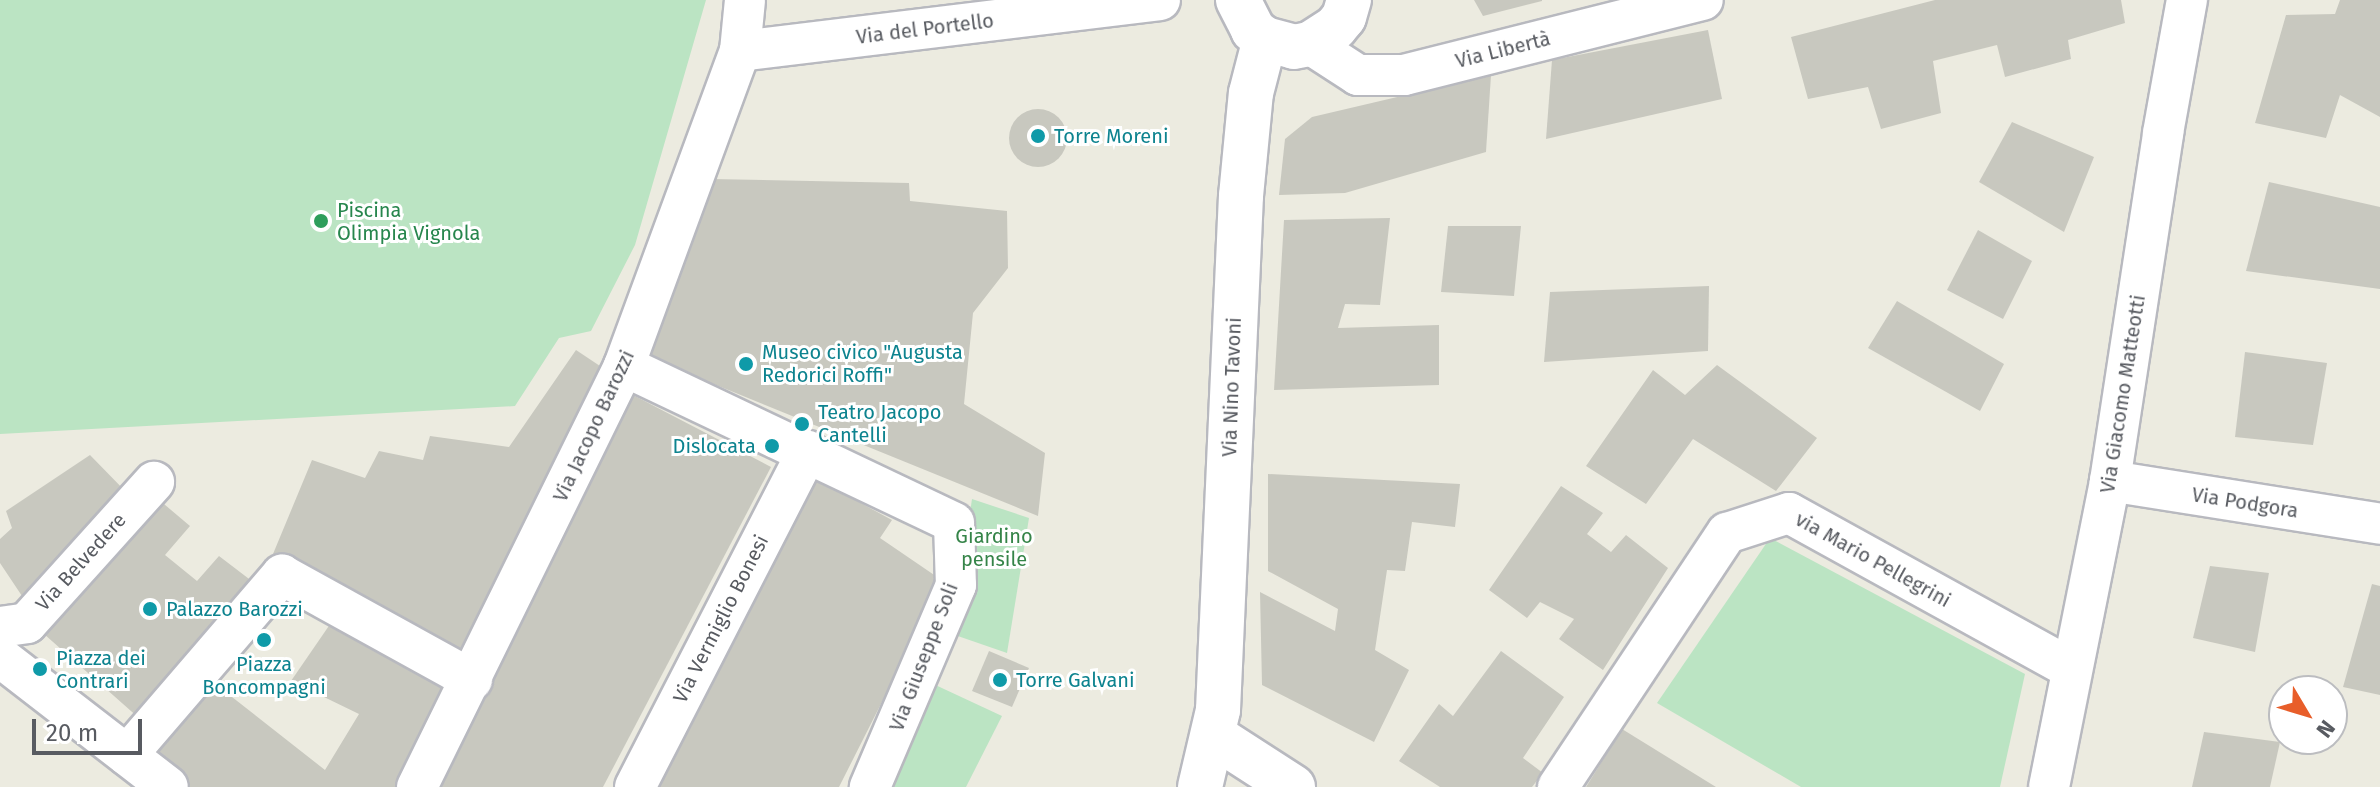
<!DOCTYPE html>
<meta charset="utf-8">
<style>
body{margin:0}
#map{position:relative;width:2380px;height:787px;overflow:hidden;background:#ecebe0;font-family:"Fira Sans",sans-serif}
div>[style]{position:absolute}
.green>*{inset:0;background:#bbe4c3}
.building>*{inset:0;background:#c8c8bf}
.round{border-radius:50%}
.roads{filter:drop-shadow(2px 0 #b8b9bf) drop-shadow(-2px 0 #b8b9bf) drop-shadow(0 2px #b8b9bf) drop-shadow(0 -2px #b8b9bf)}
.street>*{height:40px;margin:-20px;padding:0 20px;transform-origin:20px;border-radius:20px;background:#fff}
.secondary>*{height:44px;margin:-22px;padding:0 22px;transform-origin:22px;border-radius:22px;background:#fff}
.dots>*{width:22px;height:22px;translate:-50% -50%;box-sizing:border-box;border:4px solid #fff;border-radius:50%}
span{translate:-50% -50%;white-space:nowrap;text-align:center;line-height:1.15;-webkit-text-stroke:6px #fff;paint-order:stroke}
.street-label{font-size:20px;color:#585b61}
.culture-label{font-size:20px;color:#0d838f}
.left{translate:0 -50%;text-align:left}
.right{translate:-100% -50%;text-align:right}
.leisure-label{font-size:20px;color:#27864d}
.park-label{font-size:20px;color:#358448}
.north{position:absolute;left:2268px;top:675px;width:80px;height:80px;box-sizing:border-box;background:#fff;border:2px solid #bcbdc0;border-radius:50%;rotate:128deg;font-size:22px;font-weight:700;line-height:32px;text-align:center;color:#585b61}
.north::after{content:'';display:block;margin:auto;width:28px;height:36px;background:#e85e2a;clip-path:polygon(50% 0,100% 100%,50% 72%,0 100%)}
.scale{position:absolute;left:32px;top:719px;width:110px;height:36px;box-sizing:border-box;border:4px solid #585b61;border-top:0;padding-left:10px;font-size:24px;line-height:28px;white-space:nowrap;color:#585b61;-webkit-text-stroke:6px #fff;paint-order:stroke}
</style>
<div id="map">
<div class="green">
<div style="clip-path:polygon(0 0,706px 0,635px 245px,591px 331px,559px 338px,515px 406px,0 434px)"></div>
<div style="clip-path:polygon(972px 499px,1029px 518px,1007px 653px,952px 634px)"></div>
<div style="clip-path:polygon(1770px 538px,2025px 674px,2000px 787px,1801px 787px,1657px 703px)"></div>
<div style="clip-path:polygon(929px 682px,1002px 716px,966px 787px,878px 787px)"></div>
</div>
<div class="building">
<div style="clip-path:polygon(1474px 0,1542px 0,1542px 1px,1483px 16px)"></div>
<div style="clip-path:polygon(1935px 0,2121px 0,2125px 23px,2068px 40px,2071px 59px,2005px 77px,1997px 45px,1933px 61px,1941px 113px,1881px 129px,1868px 87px,1808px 99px,1791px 37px)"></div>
<div style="clip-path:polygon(2340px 0,2380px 0,2380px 117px,2340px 95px,2326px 138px,2255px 123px,2286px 15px,2335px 14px)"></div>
<div style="clip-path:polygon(1708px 30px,1722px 99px,1546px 139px,1552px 60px)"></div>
<div style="clip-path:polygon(1491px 75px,1486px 152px,1345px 193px,1279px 195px,1285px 139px,1312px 117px)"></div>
<div class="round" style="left:1009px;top:109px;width:58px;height:58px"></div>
<div style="clip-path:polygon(2012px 122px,2094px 157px,2064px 232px,1979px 182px)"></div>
<div style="clip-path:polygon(711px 179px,909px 183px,910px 201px,1007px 211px,1008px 268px,973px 313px,964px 404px,1045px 453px,1038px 516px,640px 354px)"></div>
<div style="clip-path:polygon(2269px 182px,2380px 207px,2380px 289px,2246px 271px)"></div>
<div style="clip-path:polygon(1390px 218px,1380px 305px,1345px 304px,1338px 328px,1439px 325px,1439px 385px,1274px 390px,1284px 220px)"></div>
<div style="clip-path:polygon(1448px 226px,1521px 226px,1514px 296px,1441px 292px)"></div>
<div style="clip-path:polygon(1978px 230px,2032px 261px,2003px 319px,1947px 290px)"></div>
<div style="clip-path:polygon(1709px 286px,1708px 351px,1544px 362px,1550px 292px)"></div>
<div style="clip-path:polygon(1897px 301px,2004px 364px,1980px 411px,1868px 348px)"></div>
<div style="clip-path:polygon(576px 350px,609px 372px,472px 655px,273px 554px,312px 460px,365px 478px,379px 451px,423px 460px,430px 436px,509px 447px)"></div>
<div style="clip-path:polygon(2245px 352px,2327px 363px,2313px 445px,2235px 437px)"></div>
<div style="clip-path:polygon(1717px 365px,1817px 438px,1776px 491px,1693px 439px,1646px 504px,1586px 466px,1653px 370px,1685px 395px)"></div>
<div style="clip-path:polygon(631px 394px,771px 467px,603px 787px,425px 787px)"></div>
<div style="clip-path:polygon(90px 455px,129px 495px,28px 605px,0 563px,0 539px,12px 528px,6px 511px)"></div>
<div style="clip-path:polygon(1268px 474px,1460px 484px,1455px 527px,1412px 522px,1405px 571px,1387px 570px,1375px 650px,1409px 670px,1374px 742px,1262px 685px,1260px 592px,1335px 631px,1338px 609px,1268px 571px)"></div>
<div style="clip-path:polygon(809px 475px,892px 520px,880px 538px,943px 581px,839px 787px,652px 787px)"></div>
<div style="clip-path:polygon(1561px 486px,1603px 513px,1587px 534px,1611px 552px,1626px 535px,1668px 568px,1603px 670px,1559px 639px,1574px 619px,1540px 602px,1527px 618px,1489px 590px)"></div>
<div style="clip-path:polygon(158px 499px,190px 526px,165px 555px,197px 581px,219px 556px,257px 585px,140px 719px,44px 634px)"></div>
<div style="clip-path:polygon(2210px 566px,2269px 573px,2255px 652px,2193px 638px)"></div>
<div style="clip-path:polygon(2372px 584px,2380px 586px,2380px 695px,2343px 687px)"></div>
<div style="clip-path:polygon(335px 617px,456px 686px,398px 787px,188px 787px,152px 754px,209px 679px,325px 770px,359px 714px,291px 681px)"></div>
<div style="clip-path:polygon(989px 651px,1029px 668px,1012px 707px,972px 691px)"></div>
<div style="clip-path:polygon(1501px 651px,1564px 697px,1523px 758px,1543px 773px,1532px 787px,1440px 787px,1399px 761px,1439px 704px,1453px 716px)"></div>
<div style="clip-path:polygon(1622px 729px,1716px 787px,1586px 787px)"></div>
<div style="clip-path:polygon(2204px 732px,2280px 742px,2270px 787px,2192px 787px)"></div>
</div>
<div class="roads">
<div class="street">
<div style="left:1310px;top:44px;width:57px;rotate:32.9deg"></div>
<div style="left:1358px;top:75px;width:46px"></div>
<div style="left:1404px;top:75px;width:308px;rotate:-14.1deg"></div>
<div style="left:740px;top:51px;width:423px;rotate:-6.9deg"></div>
<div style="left:624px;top:366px;width:365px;rotate:25.4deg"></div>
<div style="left:954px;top:523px;width:62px;rotate:88.2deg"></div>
<div style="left:956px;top:585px;width:220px;rotate:113.1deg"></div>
<div style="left:2110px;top:481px;width:273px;rotate:9deg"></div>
<div style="left:0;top:627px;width:27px;rotate:-8deg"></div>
<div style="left:27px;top:623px;width:190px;rotate:-48deg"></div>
<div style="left:0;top:657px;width:212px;rotate:37.7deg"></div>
<div style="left:127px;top:755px;width:238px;rotate:-49.3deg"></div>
<div style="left:282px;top:575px;width:217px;rotate:28.9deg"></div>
<div style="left:417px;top:787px;width:469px;rotate:-63.8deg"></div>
<div style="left:624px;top:366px;width:336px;rotate:-69.8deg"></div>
<div style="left:740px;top:51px;width:51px;rotate:-84.4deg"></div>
<div style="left:635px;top:787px;width:378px;rotate:-62.8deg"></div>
<div style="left:1558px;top:787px;width:305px;rotate:-56.4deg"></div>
<div style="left:1727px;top:533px;width:65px;rotate:-17.9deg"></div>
<div style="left:1789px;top:513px;width:323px;rotate:28.9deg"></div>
<div style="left:2049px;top:787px;width:312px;rotate:-78.7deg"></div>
<div style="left:2110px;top:481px;width:352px;rotate:-81.3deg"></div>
<div style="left:2163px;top:133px;width:135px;rotate:-79.8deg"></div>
</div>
<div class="secondary">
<div style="left:1238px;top:0;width:34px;rotate:63deg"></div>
<div style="left:1253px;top:30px;width:15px;rotate:37deg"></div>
<div style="left:1265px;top:39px;width:30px;rotate:15deg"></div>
<div style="left:1294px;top:47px;width:16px;rotate:-11deg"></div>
<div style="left:1310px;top:44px;width:30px;rotate:-33deg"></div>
<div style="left:1335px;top:28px;width:14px;rotate:-51deg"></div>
<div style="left:1344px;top:17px;width:18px;rotate:-74deg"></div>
<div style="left:1214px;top:736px;width:94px;rotate:32.8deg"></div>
<div style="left:1200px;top:787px;width:79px;rotate:-76.8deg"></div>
<div style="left:1218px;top:710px;width:515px;rotate:-87.44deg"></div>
<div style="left:1241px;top:196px;width:103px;rotate:-84.5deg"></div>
<div style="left:1251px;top:93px;width:56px;rotate:-75.5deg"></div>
</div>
</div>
<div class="dots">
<div style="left:1038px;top:136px;background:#0f9aa8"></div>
<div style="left:321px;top:221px;background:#2e9e5b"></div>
<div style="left:746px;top:364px;background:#0f9aa8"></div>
<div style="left:802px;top:424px;background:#0f9aa8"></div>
<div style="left:772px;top:446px;background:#0f9aa8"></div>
<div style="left:150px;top:609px;background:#0f9aa8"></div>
<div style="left:264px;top:640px;background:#0f9aa8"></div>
<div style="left:40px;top:669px;background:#0f9aa8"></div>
<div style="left:1000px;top:680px;background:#0f9aa8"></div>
</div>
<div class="street-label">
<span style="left:925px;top:29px;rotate:-7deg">Via del Portello</span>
<span style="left:1503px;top:50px;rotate:-14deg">Via Libertà</span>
<span style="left:1232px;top:387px;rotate:-88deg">Via Nino Tavoni</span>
<span style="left:2123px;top:394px;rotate:-81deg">Via Giacomo Matteotti</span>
<span style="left:594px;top:426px;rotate:-65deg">Via Jacopo Barozzi</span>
<span style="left:2245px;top:503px;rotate:9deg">Via Podgora</span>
<span style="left:1873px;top:560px;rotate:29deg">via Mario Pellegrini</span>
<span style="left:81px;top:562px;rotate:-48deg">Via Belvedere</span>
<span style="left:721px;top:619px;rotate:-63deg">Via Vermiglio Bonesi</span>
<span style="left:924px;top:657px;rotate:-69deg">Via Giuseppe Soli</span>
</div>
<div class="culture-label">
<span class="left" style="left:1054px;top:136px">Torre Moreni</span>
<span class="left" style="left:762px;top:364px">Museo civico "Augusta<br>Redorici Roffi"</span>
<span class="left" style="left:818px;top:424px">Teatro Jacopo<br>Cantelli</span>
<span class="right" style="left:756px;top:446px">Dislocata</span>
<span class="left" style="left:166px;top:609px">Palazzo Barozzi</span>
<span class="left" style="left:56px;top:670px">Piazza dei<br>Contrari</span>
<span style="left:264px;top:676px">Piazza<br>Boncompagni</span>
<span class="left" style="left:1016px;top:680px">Torre Galvani</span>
</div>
<div class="leisure-label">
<span class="left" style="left:337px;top:222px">Piscina<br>Olimpia Vignola</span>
</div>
<div class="park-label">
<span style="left:994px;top:548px">Giardino<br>pensile</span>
</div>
<div class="north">N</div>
<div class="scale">20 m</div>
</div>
